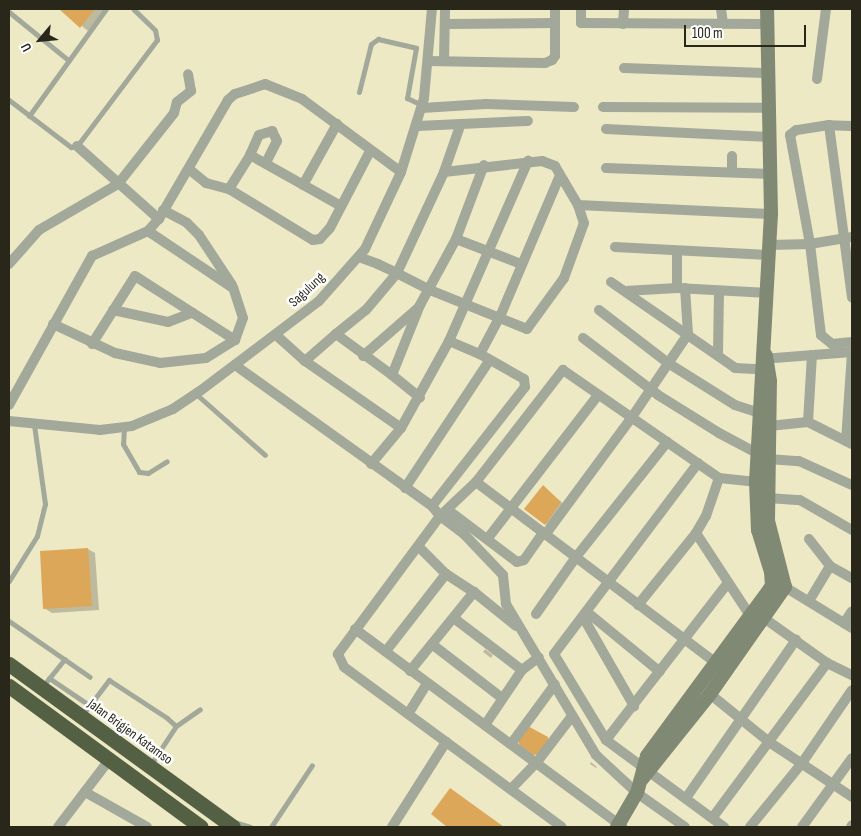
<!DOCTYPE html>
<style>
body{margin:0}
#map{position:relative;width:861px;height:836px;overflow:hidden;background:#eee9c5;font-family:"Sofia Sans Condensed",sans-serif}
div>[style]{position:absolute}
.shadow>*{inset:0;background:#0003}
.building>*{inset:0;background:#dca758}
.lane>*{height:5px;margin:-2.5px;padding:0 2.5px;transform-origin:2.5px;border-radius:2.5px;background:#a2a89a}
.street>*{height:10px;margin:-5px;padding:0 5px;transform-origin:5px;border-radius:5px;background:#a2a89a}
.secondary>*{height:14px;margin:-7px;padding:0 7px;transform-origin:7px;border-radius:7px;background:#808974}
.highway>*{height:15px;margin:-7.5px;padding:0 7.5px;transform-origin:7.5px;border-radius:7.5px;background:#546043}
span{translate:-50% -50%;white-space:nowrap;text-align:center;line-height:1.15;-webkit-text-stroke:5px #fff;paint-order:stroke}
.street-label{font-size:14px;color:#29271a}
.frame{position:absolute;inset:0;border:10px solid #29271a;pointer-events:none}
.north{position:absolute;left:15px;top:15px;width:50px;height:50px;-webkit-text-stroke:4px #fff;paint-order:stroke;rotate:242deg;font-size:14px;font-weight:700;line-height:20px;text-align:center;color:#29271a}
.north::after{content:'';display:block;margin:auto;width:18px;height:22px;background:#29271a;clip-path:polygon(50% 0,100% 100%,50% 72%,0 100%)}
.scale{position:absolute;left:684px;top:25px;width:122px;height:22px;box-sizing:border-box;border:2px solid #29271a;border-top:0;padding-left:6px;font-size:15px;line-height:18px;white-space:nowrap;color:#29271a;-webkit-text-stroke:4px #fff;paint-order:stroke}
</style>
<div id="map">
<div class="shadow">
<div style="clip-path:polygon(61px 9px,105px 9px,88px 31px)"></div>
<div style="clip-path:polygon(543px 487px,566px 506px,551px 527px,526px 509px)"></div>
<div style="clip-path:polygon(88px 549px,95px 553px,99px 610px,52px 613px,44px 608px,41px 552px)"></div>
<div style="clip-path:polygon(485px 649px,493px 655px,491px 658px,483px 652px)"></div>
<div style="clip-path:polygon(591px 762px,597px 767px,596px 768px,590px 764px)"></div>
<div style="clip-path:polygon(455px 793px,503px 827px,449px 827px,433px 814px)"></div>
</div>
<div class="building">
<div style="clip-path:polygon(59px 9px,95px 9px,80px 28px)"></div>
<div style="clip-path:polygon(543px 485px,561px 502px,545px 525px,524px 509px)"></div>
<div style="clip-path:polygon(88px 548px,92px 606px,43px 609px,40px 551px)"></div>
<div style="clip-path:polygon(526px 725px,548px 737px,549px 743px,541px 754px,533px 755px,521px 747px,516px 738px)"></div>
<div style="clip-path:polygon(450px 788px,504px 827px,447px 827px,431px 814px)"></div>
</div>
<div class="lane">
<div style="left:9px;top:12px;width:76px;rotate:39.1deg"></div>
<div style="left:359px;top:92px;width:49px;rotate:-76deg"></div>
<div style="left:371px;top:44px;width:9px;rotate:-36deg"></div>
<div style="left:378px;top:39px;width:39px;rotate:13deg"></div>
<div style="left:416px;top:48px;width:51px;rotate:100.2deg"></div>
<div style="left:407px;top:98px;width:17px;rotate:25deg"></div>
<div style="left:9px;top:100px;width:78px;rotate:37.2deg"></div>
<div style="left:71px;top:147px;width:6px;rotate:-9deg"></div>
<div style="left:77px;top:146px;width:133px;rotate:-53deg"></div>
<div style="left:157px;top:40px;width:10px;rotate:-101deg"></div>
<div style="left:155px;top:30px;width:30px;rotate:-136deg"></div>
<div style="left:29px;top:116px;width:132px;rotate:-54.3deg"></div>
<div style="left:196px;top:394px;width:92px;rotate:41.5deg"></div>
<div style="left:124px;top:427px;width:17px;rotate:93deg"></div>
<div style="left:123px;top:444px;width:32px;rotate:60deg"></div>
<div style="left:139px;top:472px;width:9px;rotate:6deg"></div>
<div style="left:148px;top:473px;width:22px;rotate:-32deg"></div>
<div style="left:9px;top:581px;width:53px;rotate:-58.1deg"></div>
<div style="left:37px;top:536px;width:33px;rotate:-76deg"></div>
<div style="left:45px;top:504px;width:80px;rotate:-97.9deg"></div>
<div style="left:9px;top:621px;width:98px;rotate:34.7deg"></div>
<div style="left:49px;top:678px;width:48px;rotate:34deg"></div>
<div style="left:42px;top:687px;width:36px;rotate:-51deg"></div>
<div style="left:83px;top:714px;width:43px;rotate:-52.6deg"></div>
<div style="left:109px;top:680px;width:69px;rotate:33.2deg"></div>
<div style="left:167px;top:718px;width:12px;rotate:42deg"></div>
<div style="left:176px;top:726px;width:45px;rotate:123.3deg"></div>
<div style="left:176px;top:726px;width:29px;rotate:-35deg"></div>
<div style="left:234px;top:822px;width:17px;rotate:17deg"></div>
<div style="left:271px;top:827px;width:74px;rotate:-56.5deg"></div>
</div>
<div class="street">
<div style="left:581px;top:9px;width:14px;rotate:90deg"></div>
<div style="left:581px;top:23px;width:186px;rotate:0.3deg"></div>
<div style="left:721px;top:9px;width:15px;rotate:82deg"></div>
<div style="left:445px;top:24px;width:110px;rotate:-0.5deg"></div>
<div style="left:623px;top:24px;width:15px;rotate:-86deg"></div>
<div style="left:428px;top:61px;width:117px;rotate:1deg"></div>
<div style="left:545px;top:63px;width:8px;rotate:-23deg"></div>
<div style="left:552px;top:60px;width:5px;rotate:-53deg"></div>
<div style="left:555px;top:56px;width:47px;rotate:-90deg"></div>
<div style="left:444px;top:61px;width:52px;rotate:-88.9deg"></div>
<div style="left:624px;top:68px;width:145px;rotate:2deg"></div>
<div style="left:817px;top:79px;width:71px;rotate:-82.7deg"></div>
<div style="left:603px;top:107px;width:166px;rotate:0.3deg"></div>
<div style="left:422px;top:108px;width:64px;rotate:-3.6deg"></div>
<div style="left:486px;top:104px;width:88px;rotate:2deg"></div>
<div style="left:829px;top:125px;width:174px;rotate:82.4deg"></div>
<div style="left:417px;top:126px;width:111px;rotate:-2.6deg"></div>
<div style="left:852px;top:126px;width:23px;rotate:-178deg"></div>
<div style="left:829px;top:125px;width:33px;rotate:171deg"></div>
<div style="left:796px;top:130px;width:8px;rotate:140deg"></div>
<div style="left:790px;top:135px;width:111px;rotate:79.6deg"></div>
<div style="left:810px;top:244px;width:92px;rotate:83.1deg"></div>
<div style="left:821px;top:335px;width:14px;rotate:39deg"></div>
<div style="left:832px;top:344px;width:20px;rotate:-6deg"></div>
<div style="left:606px;top:129px;width:162px;rotate:2.8deg"></div>
<div style="left:77px;top:146px;width:110px;rotate:41.7deg"></div>
<div style="left:250px;top:155px;width:22px;rotate:-66deg"></div>
<div style="left:259px;top:135px;width:14px;rotate:-17deg"></div>
<div style="left:272px;top:131px;width:11px;rotate:63deg"></div>
<div style="left:277px;top:141px;width:22px;rotate:117deg"></div>
<div style="left:606px;top:168px;width:164px;rotate:2.1deg"></div>
<div style="left:190px;top:170px;width:21px;rotate:39deg"></div>
<div style="left:206px;top:183px;width:24px;rotate:15deg"></div>
<div style="left:229px;top:189px;width:98px;rotate:31.3deg"></div>
<div style="left:313px;top:240px;width:7px;rotate:-8deg"></div>
<div style="left:320px;top:239px;width:15px;rotate:-48deg"></div>
<div style="left:330px;top:228px;width:87px;rotate:-62.5deg"></div>
<div style="left:444px;top:172px;width:49px;rotate:-70.8deg"></div>
<div style="left:732px;top:172px;width:16px;rotate:-90deg"></div>
<div style="left:303px;top:185px;width:70px;rotate:-60.9deg"></div>
<div style="left:229px;top:189px;width:40px;rotate:-58deg"></div>
<div style="left:250px;top:155px;width:104px;rotate:29.3deg"></div>
<div style="left:578px;top:205px;width:193px;rotate:2.7deg"></div>
<div style="left:163px;top:210px;width:27px;rotate:28deg"></div>
<div style="left:187px;top:223px;width:17px;rotate:45deg"></div>
<div style="left:199px;top:235px;width:60px;rotate:56.6deg"></div>
<div style="left:456px;top:239px;width:70px;rotate:21deg"></div>
<div style="left:770px;top:245px;width:40px;rotate:-1.4deg"></div>
<div style="left:810px;top:244px;width:43px;rotate:-9.5deg"></div>
<div style="left:615px;top:247px;width:154px;rotate:3deg"></div>
<div style="left:677px;top:251px;width:37px;rotate:90deg"></div>
<div style="left:9px;top:264px;width:45px;rotate:-48.6deg"></div>
<div style="left:39px;top:230px;width:91px;rotate:-30.2deg"></div>
<div style="left:118px;top:184px;width:90px;rotate:-51.7deg"></div>
<div style="left:174px;top:113px;width:11px;rotate:-75deg"></div>
<div style="left:177px;top:102px;width:18px;rotate:-38deg"></div>
<div style="left:191px;top:91px;width:17px;rotate:-100deg"></div>
<div style="left:611px;top:282px;width:151px;rotate:34.7deg"></div>
<div style="left:735px;top:368px;width:33px;rotate:3deg"></div>
<div style="left:625px;top:291px;width:52px;rotate:-3.3deg"></div>
<div style="left:677px;top:288px;width:90px;rotate:3.2deg"></div>
<div style="left:113px;top:310px;width:56px;rotate:12.3deg"></div>
<div style="left:168px;top:322px;width:26px;rotate:-21deg"></div>
<div style="left:599px;top:310px;width:87px;rotate:37.5deg"></div>
<div style="left:668px;top:363px;width:79px;rotate:32.1deg"></div>
<div style="left:735px;top:405px;width:25px;rotate:18deg"></div>
<div style="left:53px;top:324px;width:68px;rotate:25.1deg"></div>
<div style="left:115px;top:353px;width:46px;rotate:12.5deg"></div>
<div style="left:160px;top:363px;width:46px;rotate:-6.2deg"></div>
<div style="left:206px;top:358px;width:34px;rotate:-32deg"></div>
<div style="left:235px;top:340px;width:23px;rotate:-70deg"></div>
<div style="left:243px;top:318px;width:32px;rotate:-108deg"></div>
<div style="left:233px;top:288px;width:102px;rotate:-146.2deg"></div>
<div style="left:336px;top:334px;width:38px;rotate:-39deg"></div>
<div style="left:366px;top:310px;width:48px;rotate:-50deg"></div>
<div style="left:397px;top:273px;width:111px;rotate:-65deg"></div>
<div style="left:444px;top:172px;width:99px;rotate:-6.4deg"></div>
<div style="left:542px;top:161px;width:14px;rotate:21deg"></div>
<div style="left:555px;top:166px;width:45px;rotate:59.5deg"></div>
<div style="left:578px;top:205px;width:19px;rotate:72deg"></div>
<div style="left:584px;top:223px;width:59px;rotate:110deg"></div>
<div style="left:564px;top:278px;width:63px;rotate:126deg"></div>
<div style="left:527px;top:329px;width:105px;rotate:-158.1deg"></div>
<div style="left:430px;top:290px;width:37px;rotate:-153deg"></div>
<div style="left:397px;top:273px;width:21px;rotate:-155deg"></div>
<div style="left:378px;top:264px;width:20px;rotate:-160deg"></div>
<div style="left:276px;top:335px;width:39px;rotate:42deg"></div>
<div style="left:305px;top:361px;width:117px;rotate:34.9deg"></div>
<div style="left:583px;top:338px;width:94px;rotate:37.2deg"></div>
<div style="left:658px;top:395px;width:72px;rotate:31.9deg"></div>
<div style="left:719px;top:433px;width:55px;rotate:28deg"></div>
<div style="left:768px;top:459px;width:31px;rotate:4deg"></div>
<div style="left:799px;top:461px;width:58px;rotate:24.4deg"></div>
<div style="left:449px;top:341px;width:197px;rotate:-66.3deg"></div>
<div style="left:92px;top:344px;width:80px;rotate:-57.7deg"></div>
<div style="left:135px;top:276px;width:119px;rotate:32.6deg"></div>
<div style="left:718px;top:354px;width:63px;rotate:-89.1deg"></div>
<div style="left:363px;top:356px;width:73px;rotate:-41.1deg"></div>
<div style="left:761px;top:359px;width:91px;rotate:-4.4deg"></div>
<div style="left:305px;top:361px;width:41px;rotate:-41.1deg"></div>
<div style="left:336px;top:334px;width:69px;rotate:36.2deg"></div>
<div style="left:392px;top:375px;width:75px;rotate:-68.2deg"></div>
<div style="left:420px;top:305px;width:75px;rotate:-61.4deg"></div>
<div style="left:456px;top:239px;width:79px;rotate:-69.3deg"></div>
<div style="left:235px;top:365px;width:242px;rotate:35.6deg"></div>
<div style="left:432px;top:506px;width:13px;rotate:51deg"></div>
<div style="left:440px;top:516px;width:172px;rotate:126.5deg"></div>
<div style="left:338px;top:654px;width:14px;rotate:65deg"></div>
<div style="left:344px;top:667px;width:270px;rotate:36.3deg"></div>
<div style="left:392px;top:375px;width:36px;rotate:39deg"></div>
<div style="left:9px;top:405px;width:171px;rotate:-60.9deg"></div>
<div style="left:92px;top:256px;width:61px;rotate:-24.1deg"></div>
<div style="left:148px;top:231px;width:18px;rotate:-49deg"></div>
<div style="left:160px;top:217px;width:135px;rotate:-59.8deg"></div>
<div style="left:228px;top:100px;width:9px;rotate:-41deg"></div>
<div style="left:235px;top:94px;width:32px;rotate:-18deg"></div>
<div style="left:265px;top:84px;width:40px;rotate:22deg"></div>
<div style="left:302px;top:99px;width:123px;rotate:36.4deg"></div>
<div style="left:9px;top:421px;width:91px;rotate:5.6deg"></div>
<div style="left:100px;top:430px;width:32px;rotate:-7deg"></div>
<div style="left:132px;top:426px;width:44px;rotate:-22.5deg"></div>
<div style="left:173px;top:409px;width:32px;rotate:-34deg"></div>
<div style="left:200px;top:391px;width:149px;rotate:-37.1deg"></div>
<div style="left:319px;top:301px;width:69px;rotate:-48.5deg"></div>
<div style="left:365px;top:249px;width:85px;rotate:-64.9deg"></div>
<div style="left:401px;top:172px;width:77px;rotate:-72.7deg"></div>
<div style="left:424px;top:98px;width:89px;rotate:-84.9deg"></div>
<div style="left:808px;top:422px;width:67px;rotate:-86.6deg"></div>
<div style="left:769px;top:426px;width:39px;rotate:-6deg"></div>
<div style="left:808px;top:422px;width:49px;rotate:26.6deg"></div>
<div style="left:846px;top:441px;width:89px;rotate:-86.1deg"></div>
<div style="left:698px;top:463px;width:239px;rotate:127deg"></div>
<div style="left:554px;top:654px;width:100px;rotate:58.8deg"></div>
<div style="left:606px;top:740px;width:147px;rotate:36.4deg"></div>
<div style="left:371px;top:464px;width:47px;rotate:-50.2deg"></div>
<div style="left:401px;top:428px;width:99px;rotate:-61.1deg"></div>
<div style="left:449px;top:341px;width:34px;rotate:23deg"></div>
<div style="left:476px;top:482px;width:306px;rotate:37deg"></div>
<div style="left:405px;top:488px;width:152px;rotate:-56.5deg"></div>
<div style="left:768px;top:498px;width:32px;rotate:4deg"></div>
<div style="left:800px;top:500px;width:60px;rotate:30deg"></div>
<div style="left:432px;top:506px;width:151px;rotate:-52deg"></div>
<div style="left:525px;top:387px;width:8px;rotate:-97deg"></div>
<div style="left:524px;top:379px;width:51px;rotate:-150.4deg"></div>
<div style="left:480px;top:354px;width:40px;rotate:-62deg"></div>
<div style="left:499px;top:319px;width:156px;rotate:-67deg"></div>
<div style="left:448px;top:510px;width:86px;rotate:37deg"></div>
<div style="left:517px;top:562px;width:7px;rotate:-16deg"></div>
<div style="left:524px;top:560px;width:33px;rotate:-55deg"></div>
<div style="left:696px;top:533px;width:104px;rotate:56.8deg"></div>
<div style="left:545px;top:535px;width:147px;rotate:-53.6deg"></div>
<div style="left:632px;top:417px;width:100px;rotate:-56deg"></div>
<div style="left:688px;top:334px;width:46px;rotate:-93.7deg"></div>
<div style="left:488px;top:538px;width:180px;rotate:-52.4deg"></div>
<div style="left:809px;top:539px;width:34px;rotate:52deg"></div>
<div style="left:420px;top:548px;width:37px;rotate:45deg"></div>
<div style="left:446px;top:574px;width:33px;rotate:33deg"></div>
<div style="left:474px;top:592px;width:54px;rotate:39deg"></div>
<div style="left:785px;top:587px;width:79px;rotate:31.5deg"></div>
<div style="left:809px;top:601px;width:41px;rotate:-59deg"></div>
<div style="left:830px;top:566px;width:25px;rotate:29deg"></div>
<div style="left:638px;top:605px;width:92px;rotate:-51.1deg"></div>
<div style="left:696px;top:533px;width:20px;rotate:-60deg"></div>
<div style="left:706px;top:516px;width:40px;rotate:-71.1deg"></div>
<div style="left:587px;top:612px;width:94px;rotate:39.4deg"></div>
<div style="left:536px;top:614px;width:70px;rotate:-54.9deg"></div>
<div style="left:576px;top:557px;width:147px;rotate:-51.6deg"></div>
<div style="left:583px;top:617px;width:103px;rotate:60.2deg"></div>
<div style="left:764px;top:618px;width:77px;rotate:35.5deg"></div>
<div style="left:827px;top:663px;width:28px;rotate:26deg"></div>
<div style="left:455px;top:619px;width:84px;rotate:37.3deg"></div>
<div style="left:844px;top:623px;width:14px;rotate:-56deg"></div>
<div style="left:355px;top:629px;width:333px;rotate:36.5deg"></div>
<div style="left:433px;top:645px;width:87px;rotate:37.5deg"></div>
<div style="left:386px;top:651px;width:98px;rotate:-52.1deg"></div>
<div style="left:410px;top:671px;width:102px;rotate:-51deg"></div>
<div style="left:710px;top:694px;width:76px;rotate:39.1deg"></div>
<div style="left:769px;top:742px;width:100px;rotate:33.5deg"></div>
<div style="left:408px;top:714px;width:36px;rotate:-58deg"></div>
<div style="left:485px;top:725px;width:66px;rotate:-56.1deg"></div>
<div style="left:522px;top:670px;width:21px;rotate:-37deg"></div>
<div style="left:606px;top:740px;width:197px;rotate:-52.2deg"></div>
<div style="left:511px;top:744px;width:74px;rotate:-53.7deg"></div>
<div style="left:511px;top:789px;width:37px;rotate:-46deg"></div>
<div style="left:537px;top:762px;width:58px;rotate:-52.7deg"></div>
<div style="left:85px;top:792px;width:71px;rotate:29.4deg"></div>
<div style="left:686px;top:798px;width:193px;rotate:-55.2deg"></div>
<div style="left:713px;top:817px;width:192px;rotate:-53.5deg"></div>
<div style="left:58px;top:827px;width:84px;rotate:-52.7deg"></div>
<div style="left:392px;top:827px;width:101px;rotate:-57.6deg"></div>
<div style="left:685px;top:827px;width:59px;rotate:-144.7deg"></div>
<div style="left:637px;top:793px;width:56px;rotate:-137.2deg"></div>
<div style="left:596px;top:755px;width:176px;rotate:-120.8deg"></div>
<div style="left:506px;top:604px;width:29px;rotate:-96deg"></div>
<div style="left:503px;top:575px;width:57px;rotate:-133.6deg"></div>
<div style="left:464px;top:534px;width:30px;rotate:-143deg"></div>
<div style="left:440px;top:516px;width:50px;rotate:-43.4deg"></div>
<div style="left:476px;top:482px;width:142px;rotate:-52.2deg"></div>
<div style="left:563px;top:370px;width:190px;rotate:34.7deg"></div>
<div style="left:719px;top:478px;width:37px;rotate:6deg"></div>
<div style="left:750px;top:827px;width:82px;rotate:-50.9deg"></div>
<div style="left:802px;top:763px;width:88px;rotate:-55.6deg"></div>
<div style="left:802px;top:827px;width:85px;rotate:-54.1deg"></div>
<div style="left:851px;top:827px;width:2px;rotate:-63deg"></div>
</div>
<div class="secondary">
<div style="left:642px;top:779px;width:109px;rotate:-51.3deg"></div>
<div style="left:710px;top:694px;width:131px;rotate:-55deg"></div>
<div style="left:785px;top:587px;width:68px;rotate:-104.4deg"></div>
<div style="left:768px;top:521px;width:140px;rotate:-89.2deg"></div>
<div style="left:770px;top:381px;width:26px;rotate:-99deg"></div>
<div style="left:617px;top:827px;width:39px;rotate:-60deg"></div>
<div style="left:637px;top:793px;width:38px;rotate:-75deg"></div>
<div style="left:647px;top:756px;width:211px;rotate:-53.7deg"></div>
<div style="left:772px;top:586px;width:14px;rotate:-94deg"></div>
<div style="left:771px;top:572px;width:44px;rotate:-107.2deg"></div>
<div style="left:758px;top:530px;width:48px;rotate:-92.4deg"></div>
<div style="left:756px;top:482px;width:268px;rotate:-86.8deg"></div>
<div style="left:771px;top:214px;width:205px;rotate:-91.1deg"></div>
</div>
<div class="highway">
<div style="left:9px;top:664px;width:277px;rotate:36deg"></div>
<div style="left:9px;top:686px;width:238px;rotate:36.3deg"></div>
</div>
<div class="street-label">
<span style="left:307px;top:290px;rotate:-43deg">Sagulung</span>
<span style="left:130px;top:732px;rotate:36deg">Jalan Brigjen Katamso</span>
</div>
<div class="frame"></div>
<div class="north">U</div>
<div class="scale">100 m</div>
</div>
